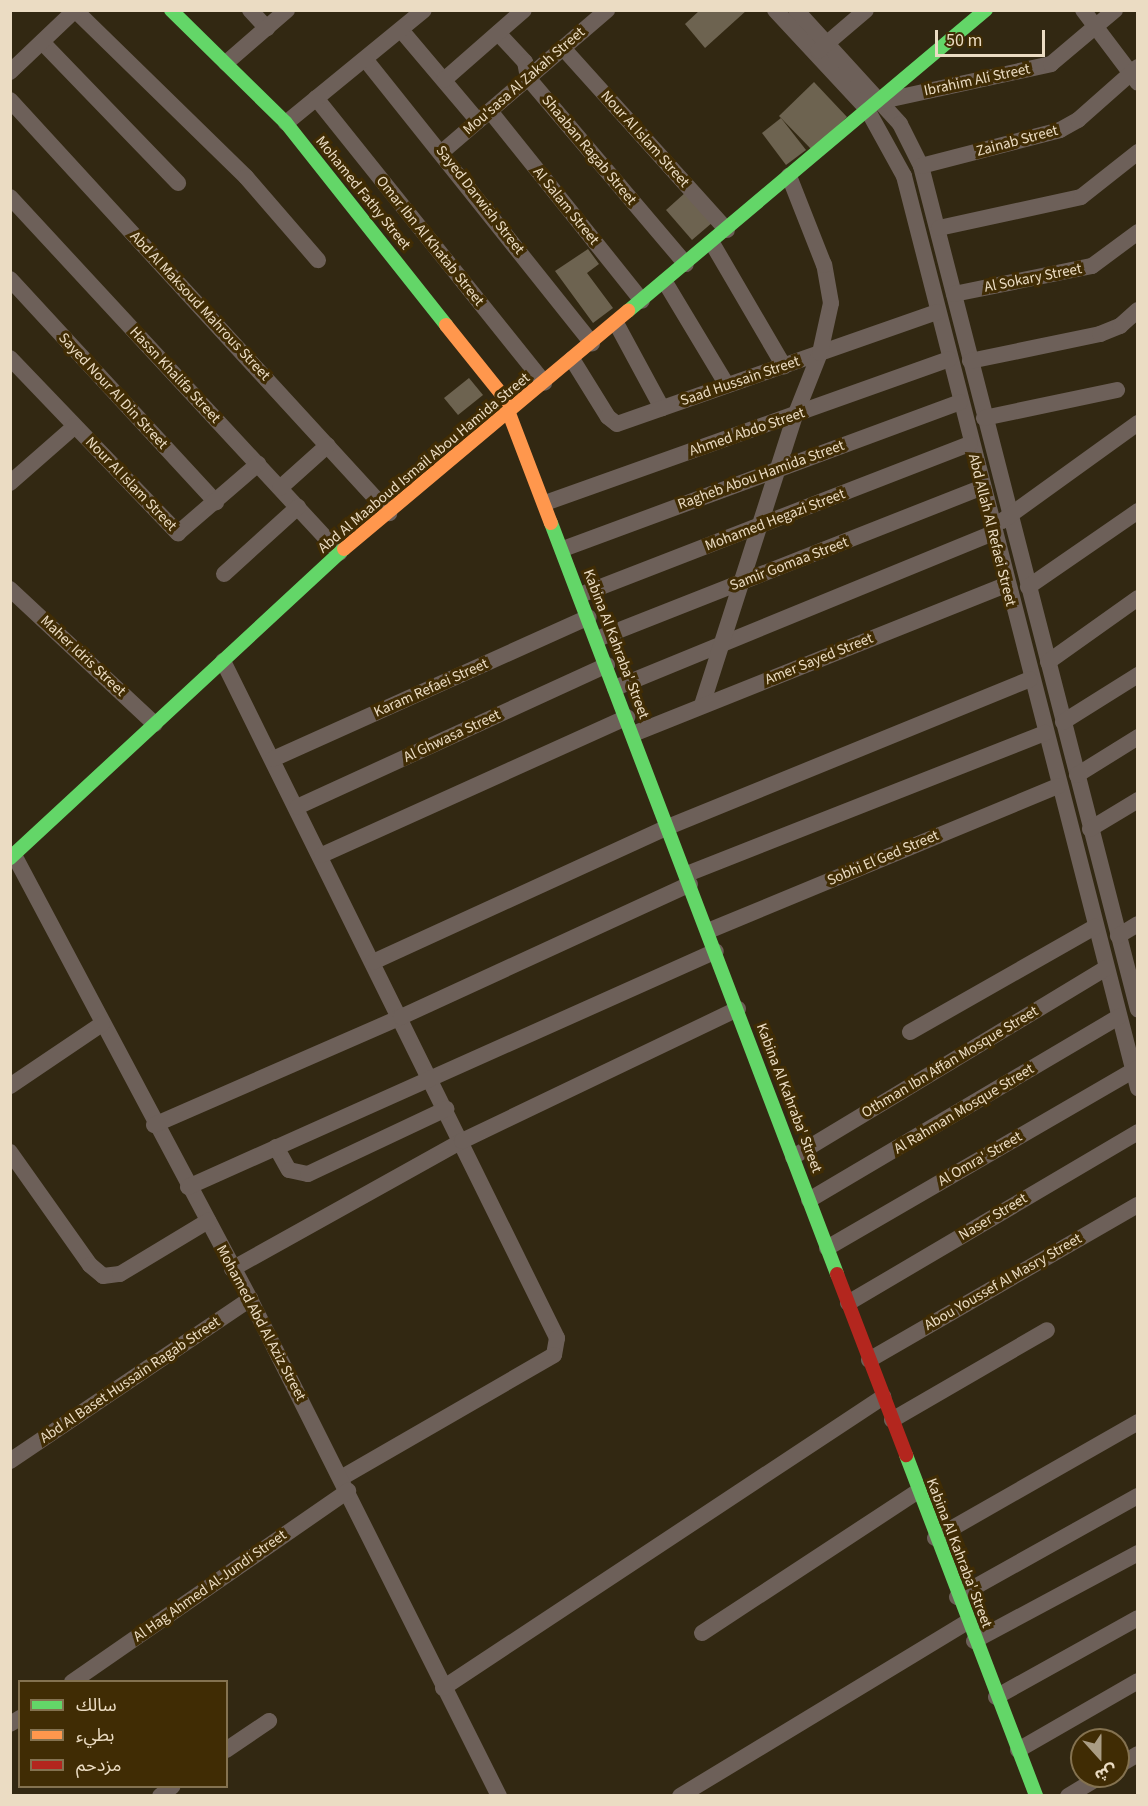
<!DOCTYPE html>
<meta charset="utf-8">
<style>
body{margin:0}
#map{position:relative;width:1148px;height:1806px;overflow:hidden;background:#322812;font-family:"Source Sans 3","Noto Sans Arabic",sans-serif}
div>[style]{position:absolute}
.building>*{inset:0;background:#6d6350}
.street>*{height:16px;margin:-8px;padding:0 8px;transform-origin:8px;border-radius:8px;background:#6d6059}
.fast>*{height:14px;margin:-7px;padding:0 7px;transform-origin:7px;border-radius:7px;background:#63d668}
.slow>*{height:14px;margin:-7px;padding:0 7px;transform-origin:7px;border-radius:7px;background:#ff974d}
.jam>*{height:14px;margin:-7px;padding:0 7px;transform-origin:7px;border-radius:7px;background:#b3261e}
span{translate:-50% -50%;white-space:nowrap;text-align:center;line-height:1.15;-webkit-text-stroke:6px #402c04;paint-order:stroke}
.street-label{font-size:15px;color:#ebdcc3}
.frame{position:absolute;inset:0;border:12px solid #ebdcc3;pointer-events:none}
.legend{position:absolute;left:18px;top:1680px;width:210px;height:108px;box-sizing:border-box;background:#402c04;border:2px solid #847250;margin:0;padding:8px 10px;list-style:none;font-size:18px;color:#ebdcc3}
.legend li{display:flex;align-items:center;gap:12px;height:30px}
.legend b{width:30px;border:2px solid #847250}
.north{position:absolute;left:1070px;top:1728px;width:60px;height:60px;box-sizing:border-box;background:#402c04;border:2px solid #847250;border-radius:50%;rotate:159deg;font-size:16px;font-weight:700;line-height:24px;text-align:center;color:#ebdcc3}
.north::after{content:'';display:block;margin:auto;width:21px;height:27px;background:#aa9d85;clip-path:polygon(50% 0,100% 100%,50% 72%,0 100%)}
.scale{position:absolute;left:935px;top:30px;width:110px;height:27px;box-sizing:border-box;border:3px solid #ebdcc3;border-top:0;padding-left:8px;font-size:18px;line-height:21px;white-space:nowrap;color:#ebdcc3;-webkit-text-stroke:4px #402c04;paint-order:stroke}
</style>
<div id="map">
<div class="building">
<div style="clip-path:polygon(700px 10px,747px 10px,705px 48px,685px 24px)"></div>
<div style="clip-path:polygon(814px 82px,847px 117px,812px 150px,779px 116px)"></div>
<div style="clip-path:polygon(781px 118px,806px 150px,786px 165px,762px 133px)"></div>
<div style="clip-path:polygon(686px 192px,713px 222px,692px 240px,666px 210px)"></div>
<div style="clip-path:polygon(588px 249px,599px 264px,587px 273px,613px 308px,593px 323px,555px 271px)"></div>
<div style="clip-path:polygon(469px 378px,483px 395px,458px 415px,444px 398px)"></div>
</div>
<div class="street">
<div style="left:75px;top:10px;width:239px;rotate:44.3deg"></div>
<div style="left:246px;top:177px;width:110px;rotate:49.1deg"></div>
<div style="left:250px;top:10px;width:25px;rotate:47deg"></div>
<div style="left:775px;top:10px;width:135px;rotate:47.1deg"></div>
<div style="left:867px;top:109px;width:77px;rotate:61.1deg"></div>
<div style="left:904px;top:176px;width:942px;rotate:75.61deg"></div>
<div style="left:796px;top:10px;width:154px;rotate:47.6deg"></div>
<div style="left:900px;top:124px;width:47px;rotate:63.4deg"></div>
<div style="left:921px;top:166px;width:871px;rotate:75.58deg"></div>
<div style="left:1083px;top:10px;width:91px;rotate:53deg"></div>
<div style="left:401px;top:30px;width:119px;rotate:49.8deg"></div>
<div style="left:498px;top:33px;width:40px;rotate:47deg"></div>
<div style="left:525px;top:62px;width:16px;rotate:79deg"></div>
<div style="left:528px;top:78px;width:244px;rotate:49.7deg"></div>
<div style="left:42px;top:42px;width:196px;rotate:46deg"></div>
<div style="left:563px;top:48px;width:245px;rotate:48deg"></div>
<div style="left:818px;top:51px;width:63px;rotate:-40.5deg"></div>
<div style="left:365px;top:59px;width:364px;rotate:51.4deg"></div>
<div style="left:226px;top:63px;width:81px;rotate:-41deg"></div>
<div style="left:10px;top:72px;width:90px;rotate:-43.6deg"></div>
<div style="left:444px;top:80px;width:106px;rotate:-41.2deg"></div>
<div style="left:316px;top:98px;width:365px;rotate:51.3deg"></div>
<div style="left:10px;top:100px;width:561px;rotate:47.46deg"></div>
<div style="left:882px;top:101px;width:173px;rotate:-12.3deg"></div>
<div style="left:1051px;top:64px;width:84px;rotate:-40.2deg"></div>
<div style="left:490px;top:111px;width:243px;rotate:51.3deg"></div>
<div style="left:286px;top:123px;width:178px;rotate:-39.3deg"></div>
<div style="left:442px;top:152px;width:218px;rotate:-40.7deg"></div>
<div style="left:921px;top:166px;width:144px;rotate:-14.5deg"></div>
<div style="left:1060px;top:130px;width:21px;rotate:-29deg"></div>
<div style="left:1078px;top:120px;width:80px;rotate:-41.5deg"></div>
<div style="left:10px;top:197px;width:485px;rotate:47.2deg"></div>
<div style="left:939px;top:228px;width:145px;rotate:-12.3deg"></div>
<div style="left:1081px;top:197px;width:73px;rotate:-38.3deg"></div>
<div style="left:712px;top:243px;width:143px;rotate:59.7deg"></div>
<div style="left:10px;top:279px;width:304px;rotate:47.3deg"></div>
<div style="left:665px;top:282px;width:120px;rotate:59deg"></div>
<div style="left:954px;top:294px;width:141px;rotate:-11.5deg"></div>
<div style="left:1092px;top:266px;width:57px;rotate:-36.5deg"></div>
<div style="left:616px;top:323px;width:97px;rotate:61.6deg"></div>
<div style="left:10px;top:358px;width:243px;rotate:46.2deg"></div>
<div style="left:178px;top:533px;width:106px;rotate:-40.8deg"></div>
<div style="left:572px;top:359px;width:68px;rotate:58.2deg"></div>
<div style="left:608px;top:417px;width:11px;rotate:38deg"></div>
<div style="left:617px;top:424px;width:339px;rotate:-19.3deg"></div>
<div style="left:970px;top:361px;width:133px;rotate:-11.7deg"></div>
<div style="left:1100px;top:334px;width:22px;rotate:-22deg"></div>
<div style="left:1120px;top:326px;width:24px;rotate:-42deg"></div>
<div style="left:984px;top:418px;width:136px;rotate:-11.9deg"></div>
<div style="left:10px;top:483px;width:86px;rotate:-41.2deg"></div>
<div style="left:280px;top:488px;width:64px;rotate:-41.9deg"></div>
<div style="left:545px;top:503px;width:429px;rotate:-19.6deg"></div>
<div style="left:1002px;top:521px;width:168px;rotate:-35.8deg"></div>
<div style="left:563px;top:549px;width:423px;rotate:-20.3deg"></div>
<div style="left:224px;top:574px;width:100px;rotate:-42.2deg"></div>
<div style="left:1028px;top:587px;width:134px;rotate:-34.6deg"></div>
<div style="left:10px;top:589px;width:198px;rotate:43deg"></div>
<div style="left:580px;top:595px;width:418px;rotate:-21.2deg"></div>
<div style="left:597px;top:639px;width:413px;rotate:-21.5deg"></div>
<div style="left:223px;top:661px;width:755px;rotate:63.74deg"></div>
<div style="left:557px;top:1338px;width:17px;rotate:100deg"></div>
<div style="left:554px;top:1355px;width:246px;rotate:150deg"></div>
<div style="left:1048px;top:662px;width:110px;rotate:-35.4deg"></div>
<div style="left:615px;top:688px;width:409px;rotate:-22.3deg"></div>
<div style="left:702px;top:705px;width:304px;rotate:-72.2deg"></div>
<div style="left:795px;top:416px;width:68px;rotate:-68.4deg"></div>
<div style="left:820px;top:353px;width:51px;rotate:-77.6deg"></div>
<div style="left:831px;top:303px;width:39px;rotate:-100deg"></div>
<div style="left:824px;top:265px;width:96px;rotate:-111.5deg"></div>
<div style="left:1063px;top:722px;width:89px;rotate:-32.1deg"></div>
<div style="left:633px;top:734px;width:402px;rotate:-21.8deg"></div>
<div style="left:273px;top:759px;width:346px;rotate:-24.2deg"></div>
<div style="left:1077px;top:775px;width:72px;rotate:-31.9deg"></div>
<div style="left:297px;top:807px;width:341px;rotate:-24.6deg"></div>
<div style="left:1090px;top:829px;width:56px;rotate:-31.1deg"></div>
<div style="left:14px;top:855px;width:503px;rotate:62.01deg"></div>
<div style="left:250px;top:1299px;width:556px;rotate:63.39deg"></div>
<div style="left:322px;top:855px;width:335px;rotate:-24.3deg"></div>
<div style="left:687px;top:874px;width:385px;rotate:-21.5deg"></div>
<div style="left:708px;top:931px;width:379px;rotate:-22.5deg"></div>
<div style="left:1118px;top:936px;width:23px;rotate:-31deg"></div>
<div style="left:373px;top:962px;width:324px;rotate:-24.6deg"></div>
<div style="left:668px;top:827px;width:391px;rotate:-22.2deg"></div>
<div style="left:910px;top:1032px;width:213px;rotate:-29.6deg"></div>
<div style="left:10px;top:1086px;width:111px;rotate:-34deg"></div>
<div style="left:154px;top:1125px;width:270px;rotate:-23.6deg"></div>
<div style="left:401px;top:1017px;width:318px;rotate:-24.7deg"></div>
<div style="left:276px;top:1147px;width:26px;rotate:61deg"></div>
<div style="left:289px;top:1170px;width:19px;rotate:12deg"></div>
<div style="left:308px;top:1174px;width:153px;rotate:-25.2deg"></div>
<div style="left:10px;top:1152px;width:138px;rotate:54.7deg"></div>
<div style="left:90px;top:1265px;width:17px;rotate:40deg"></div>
<div style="left:103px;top:1276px;width:17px;rotate:-7deg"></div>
<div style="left:120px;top:1274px;width:103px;rotate:-31.1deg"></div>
<div style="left:793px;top:1157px;width:366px;rotate:-31.1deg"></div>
<div style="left:188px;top:1187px;width:578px;rotate:-24.08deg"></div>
<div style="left:809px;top:1200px;width:360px;rotate:-30.6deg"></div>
<div style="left:827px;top:1248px;width:359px;rotate:-30.1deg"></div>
<div style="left:232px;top:1269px;width:263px;rotate:-29.1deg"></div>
<div style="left:462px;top:1141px;width:306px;rotate:-25.6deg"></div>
<div style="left:848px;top:1303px;width:337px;rotate:-30.5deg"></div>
<div style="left:869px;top:1360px;width:310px;rotate:-30deg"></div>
<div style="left:892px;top:1420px;width:179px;rotate:-30.1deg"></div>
<div style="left:10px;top:1461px;width:290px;rotate:-34deg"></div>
<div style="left:935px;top:1538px;width:234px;rotate:-29.7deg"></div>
<div style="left:957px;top:1597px;width:207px;rotate:-29.2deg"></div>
<div style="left:702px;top:1633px;width:258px;rotate:-33.3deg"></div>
<div style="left:974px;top:1641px;width:186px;rotate:-28.2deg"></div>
<div style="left:72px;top:1682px;width:336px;rotate:-34.7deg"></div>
<div style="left:443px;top:1688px;width:528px;rotate:-33.48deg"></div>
<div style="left:996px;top:1697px;width:162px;rotate:-29.1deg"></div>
<div style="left:10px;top:1724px;width:12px;rotate:-31deg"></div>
<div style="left:226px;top:1750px;width:52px;rotate:-34deg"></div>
<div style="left:1018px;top:1750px;width:138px;rotate:-29.9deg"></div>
<div style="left:1118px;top:1766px;width:23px;rotate:-31deg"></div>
<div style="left:160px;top:1796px;width:16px;rotate:-38deg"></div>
<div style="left:680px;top:1796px;width:336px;rotate:-31.2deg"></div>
<div style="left:1068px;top:1796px;width:39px;rotate:-31deg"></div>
</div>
<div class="fast">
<div style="left:171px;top:10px;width:161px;rotate:44.5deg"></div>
<div style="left:286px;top:123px;width:258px;rotate:51.6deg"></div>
<div style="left:628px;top:311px;width:468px;rotate:-40.1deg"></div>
<div style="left:551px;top:523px;width:804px;rotate:69.15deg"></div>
<div style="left:10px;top:858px;width:455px;rotate:-42.8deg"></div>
<div style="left:906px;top:1455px;width:365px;rotate:69.1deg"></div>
</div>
<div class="slow">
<div style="left:446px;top:325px;width:90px;rotate:51.3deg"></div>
<div style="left:502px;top:395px;width:137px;rotate:69.1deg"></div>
<div style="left:344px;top:549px;width:371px;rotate:-40deg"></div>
</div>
<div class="jam">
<div style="left:837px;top:1274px;width:194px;rotate:69.1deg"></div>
</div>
<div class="street-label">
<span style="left:977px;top:80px;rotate:-12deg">Ibrahim Ali Street</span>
<span style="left:524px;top:81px;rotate:-41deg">Mou'sasa Al Zakah Street</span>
<span style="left:645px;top:139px;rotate:48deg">Nour Al Islam Street</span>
<span style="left:1017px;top:141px;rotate:-15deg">Zainab Street</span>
<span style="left:589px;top:150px;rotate:50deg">Shaaban Ragab Street</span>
<span style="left:363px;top:193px;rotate:51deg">Mohamed Fathy Street</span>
<span style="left:480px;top:200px;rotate:52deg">Sayed Darwish Street</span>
<span style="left:566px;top:206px;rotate:51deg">Al Salam Street</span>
<span style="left:430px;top:241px;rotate:51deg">Omar Ibn Al Khatab Street</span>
<span style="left:1033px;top:278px;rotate:-11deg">Al Sokary Street</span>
<span style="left:200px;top:306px;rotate:47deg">Abd Al Maksoud Mahrous Street</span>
<span style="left:175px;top:375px;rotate:47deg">Hassn Khalifa Street</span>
<span style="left:740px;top:381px;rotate:-19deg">Saad Hussain Street</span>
<span style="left:113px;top:391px;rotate:47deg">Sayed Nour Al Din Street</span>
<span style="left:747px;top:432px;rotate:-19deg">Ahmed Abdo Street</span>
<span style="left:424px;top:463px;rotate:-40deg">Abd Al Maaboud Ismail Abou Hamida Street</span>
<span style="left:761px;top:475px;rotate:-20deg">Ragheb Abou Hamida Street</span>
<span style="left:131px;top:484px;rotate:46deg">Nour Al Islam Street</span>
<span style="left:775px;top:520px;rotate:-21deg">Mohamed Hegazi Street</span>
<span style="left:992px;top:530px;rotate:76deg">Abd Allah Al Refaei Street</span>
<span style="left:789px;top:564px;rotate:-21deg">Samir Gomaa Street</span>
<span style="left:616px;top:644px;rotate:69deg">Kabina Al Kahraba' Street</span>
<span style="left:83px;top:656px;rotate:43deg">Maher Idris Street</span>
<span style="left:819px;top:659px;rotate:-22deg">Amer Sayed Street</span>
<span style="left:431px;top:688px;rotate:-24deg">Karam Refaei Street</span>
<span style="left:452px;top:736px;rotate:-25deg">Al Ghwasa Street</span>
<span style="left:883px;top:858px;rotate:-23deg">Sobhi El Ged Street</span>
<span style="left:950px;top:1062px;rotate:-31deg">Othman Ibn Affan Mosque Street</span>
<span style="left:789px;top:1098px;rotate:69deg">Kabina Al Kahraba' Street</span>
<span style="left:964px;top:1109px;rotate:-31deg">Al Rahman Mosque Street</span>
<span style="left:980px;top:1159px;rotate:-30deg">Al Omra' Street</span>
<span style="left:993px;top:1217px;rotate:-31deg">Naser Street</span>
<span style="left:1003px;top:1282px;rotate:-30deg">Abou Youssef Al Masry Street</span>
<span style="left:261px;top:1323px;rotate:62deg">Mohamed Abd Al Aziz Street</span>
<span style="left:130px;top:1380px;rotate:-34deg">Abd Al Baset Hussain Ragab Street</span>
<span style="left:959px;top:1553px;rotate:69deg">Kabina Al Kahraba' Street</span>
<span style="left:210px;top:1586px;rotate:-35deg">Al Hag Ahmed Al-Jundi Street</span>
</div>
<div class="frame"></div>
<ul class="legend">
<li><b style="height:8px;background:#63d668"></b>سالك</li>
<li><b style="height:8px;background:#ff974d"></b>بطيء</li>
<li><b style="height:8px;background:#b3261e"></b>مزدحم</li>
</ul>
<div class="north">ش</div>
<div class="scale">50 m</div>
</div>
